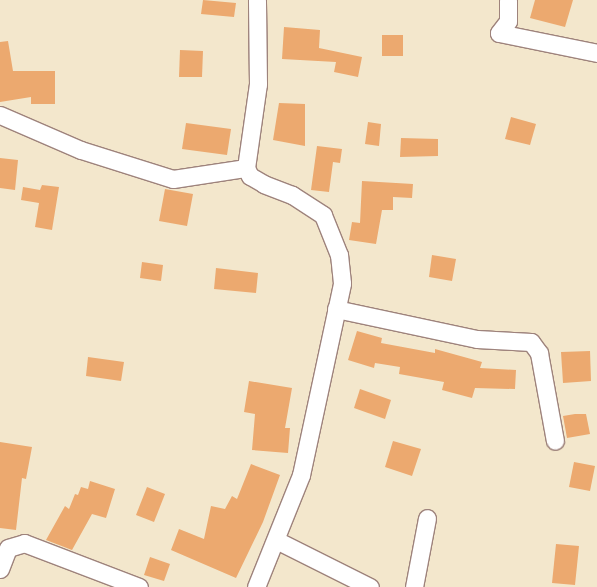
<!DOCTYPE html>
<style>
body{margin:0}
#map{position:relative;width:597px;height:587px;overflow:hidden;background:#f3e7cc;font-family:"Indie Flower",sans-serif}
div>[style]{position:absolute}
.building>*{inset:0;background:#eca96f}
.roads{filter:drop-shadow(1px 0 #9e837c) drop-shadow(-1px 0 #9e837c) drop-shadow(0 1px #9e837c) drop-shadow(0 -1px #9e837c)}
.street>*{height:17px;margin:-8.5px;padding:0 8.5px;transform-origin:8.5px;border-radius:8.5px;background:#fff}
span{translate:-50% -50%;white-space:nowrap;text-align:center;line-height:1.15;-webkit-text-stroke:4px #fcf5e5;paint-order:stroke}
</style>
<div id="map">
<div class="building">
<div style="clip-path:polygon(203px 0,236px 3px,234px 17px,201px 14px)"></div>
<div style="clip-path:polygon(535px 0,573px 0,565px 27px,530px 18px)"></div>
<div style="clip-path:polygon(284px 27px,320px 30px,319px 48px,362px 57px,358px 77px,334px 72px,336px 62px,282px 59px)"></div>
<div style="clip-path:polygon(382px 35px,403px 35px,403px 56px,382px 56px)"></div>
<div style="clip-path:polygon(8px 41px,13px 71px,55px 71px,55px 104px,31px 104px,31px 97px,0 102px,0 42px)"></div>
<div style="clip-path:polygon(180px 50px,203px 51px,202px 77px,179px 77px)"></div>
<div style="clip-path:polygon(279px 103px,305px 104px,305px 146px,273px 140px)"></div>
<div style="clip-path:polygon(511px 117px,536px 124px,530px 145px,505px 139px)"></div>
<div style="clip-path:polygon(368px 122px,381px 124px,379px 146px,365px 144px)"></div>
<div style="clip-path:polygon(186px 123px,231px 129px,227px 155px,182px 149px)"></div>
<div style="clip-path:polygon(401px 138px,438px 139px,438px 156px,400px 157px)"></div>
<div style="clip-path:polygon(317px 146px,342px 149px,340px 163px,333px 162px,329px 192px,311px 190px)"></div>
<div style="clip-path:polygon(0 158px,18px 160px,15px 190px,0 188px)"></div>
<div style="clip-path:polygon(362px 181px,413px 184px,412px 198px,393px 197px,393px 210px,382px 210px,376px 244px,349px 240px,352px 222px,360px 223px)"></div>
<div style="clip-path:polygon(42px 185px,59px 187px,52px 230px,35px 227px,39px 203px,21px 200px,23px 187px,40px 190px)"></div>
<div style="clip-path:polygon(165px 189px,193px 194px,187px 226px,159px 221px)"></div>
<div style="clip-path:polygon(432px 255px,456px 259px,452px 281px,429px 277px)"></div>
<div style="clip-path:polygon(142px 262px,163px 265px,161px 281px,140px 278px)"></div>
<div style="clip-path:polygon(216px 268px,258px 273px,256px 293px,214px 289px)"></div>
<div style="clip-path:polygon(357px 331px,382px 338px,381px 343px,435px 353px,435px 349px,482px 362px,480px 368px,516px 370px,515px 389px,475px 388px,472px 398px,442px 390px,444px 382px,399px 374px,400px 367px,375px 363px,374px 368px,348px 360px)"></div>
<div style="clip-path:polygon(590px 351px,591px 381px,563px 383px,561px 352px)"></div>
<div style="clip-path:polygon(88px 357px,124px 362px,121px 381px,86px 376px)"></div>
<div style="clip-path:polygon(249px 381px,292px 388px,285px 428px,290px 428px,288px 453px,252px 450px,255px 414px,244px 412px)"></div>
<div style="clip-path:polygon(360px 389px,391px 400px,385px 419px,354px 408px)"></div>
<div style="clip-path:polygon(575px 414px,586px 414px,590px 434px,567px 438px,563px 416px)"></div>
<div style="clip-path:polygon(393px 441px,421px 449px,412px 476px,385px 467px)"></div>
<div style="clip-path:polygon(0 442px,32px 447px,26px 479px,22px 478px,16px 530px,0 528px)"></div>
<div style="clip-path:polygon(574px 462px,595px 466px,590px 491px,569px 487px)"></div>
<div style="clip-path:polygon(251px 464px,280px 475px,263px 522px,236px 578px,171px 550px,179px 529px,204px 539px,211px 506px,225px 509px,232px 496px,237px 499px)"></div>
<div style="clip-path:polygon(90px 481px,115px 489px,106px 518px,92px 514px,72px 550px,46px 540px,65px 506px,69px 509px,75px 494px,78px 495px,81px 487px,88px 489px)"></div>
<div style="clip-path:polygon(147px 487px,165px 494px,154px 522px,136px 515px)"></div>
<div style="clip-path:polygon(556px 544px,579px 546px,575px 585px,552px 583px)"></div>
<div style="clip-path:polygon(150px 557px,170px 564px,164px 581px,144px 575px)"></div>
</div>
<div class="roads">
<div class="street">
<div style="left:508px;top:0;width:21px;rotate:90deg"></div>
<div style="left:508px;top:21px;width:15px;rotate:127deg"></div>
<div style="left:499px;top:33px;width:100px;rotate:11.5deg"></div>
<div style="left:0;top:115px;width:88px;rotate:23.4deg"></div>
<div style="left:81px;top:150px;width:96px;rotate:17.5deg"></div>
<div style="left:173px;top:179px;width:74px;rotate:-8.6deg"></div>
<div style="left:336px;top:309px;width:144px;rotate:12deg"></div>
<div style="left:477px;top:339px;width:54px;rotate:3.2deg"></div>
<div style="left:531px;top:342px;width:14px;rotate:54deg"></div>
<div style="left:539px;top:353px;width:89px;rotate:79.7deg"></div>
<div style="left:276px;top:540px;width:105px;rotate:26.6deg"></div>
<div style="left:0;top:569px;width:22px;rotate:-69deg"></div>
<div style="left:8px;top:548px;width:17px;rotate:-17deg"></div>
<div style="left:24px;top:543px;width:123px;rotate:20.9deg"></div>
<div style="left:256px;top:587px;width:121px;rotate:-68.1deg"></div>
<div style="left:301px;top:475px;width:196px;rotate:-77.9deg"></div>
<div style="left:342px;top:283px;width:28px;rotate:-96deg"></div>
<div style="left:339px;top:255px;width:43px;rotate:-111.8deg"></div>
<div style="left:323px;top:215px;width:37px;rotate:-147deg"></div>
<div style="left:292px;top:195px;width:30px;rotate:-159deg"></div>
<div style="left:264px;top:184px;width:16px;rotate:-150deg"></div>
<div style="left:250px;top:176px;width:9px;rotate:-117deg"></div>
<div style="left:246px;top:168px;width:85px;rotate:-81.9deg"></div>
<div style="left:258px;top:84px;width:84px;rotate:-90.7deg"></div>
<div style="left:414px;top:587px;width:70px;rotate:-79.3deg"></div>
</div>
</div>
</div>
